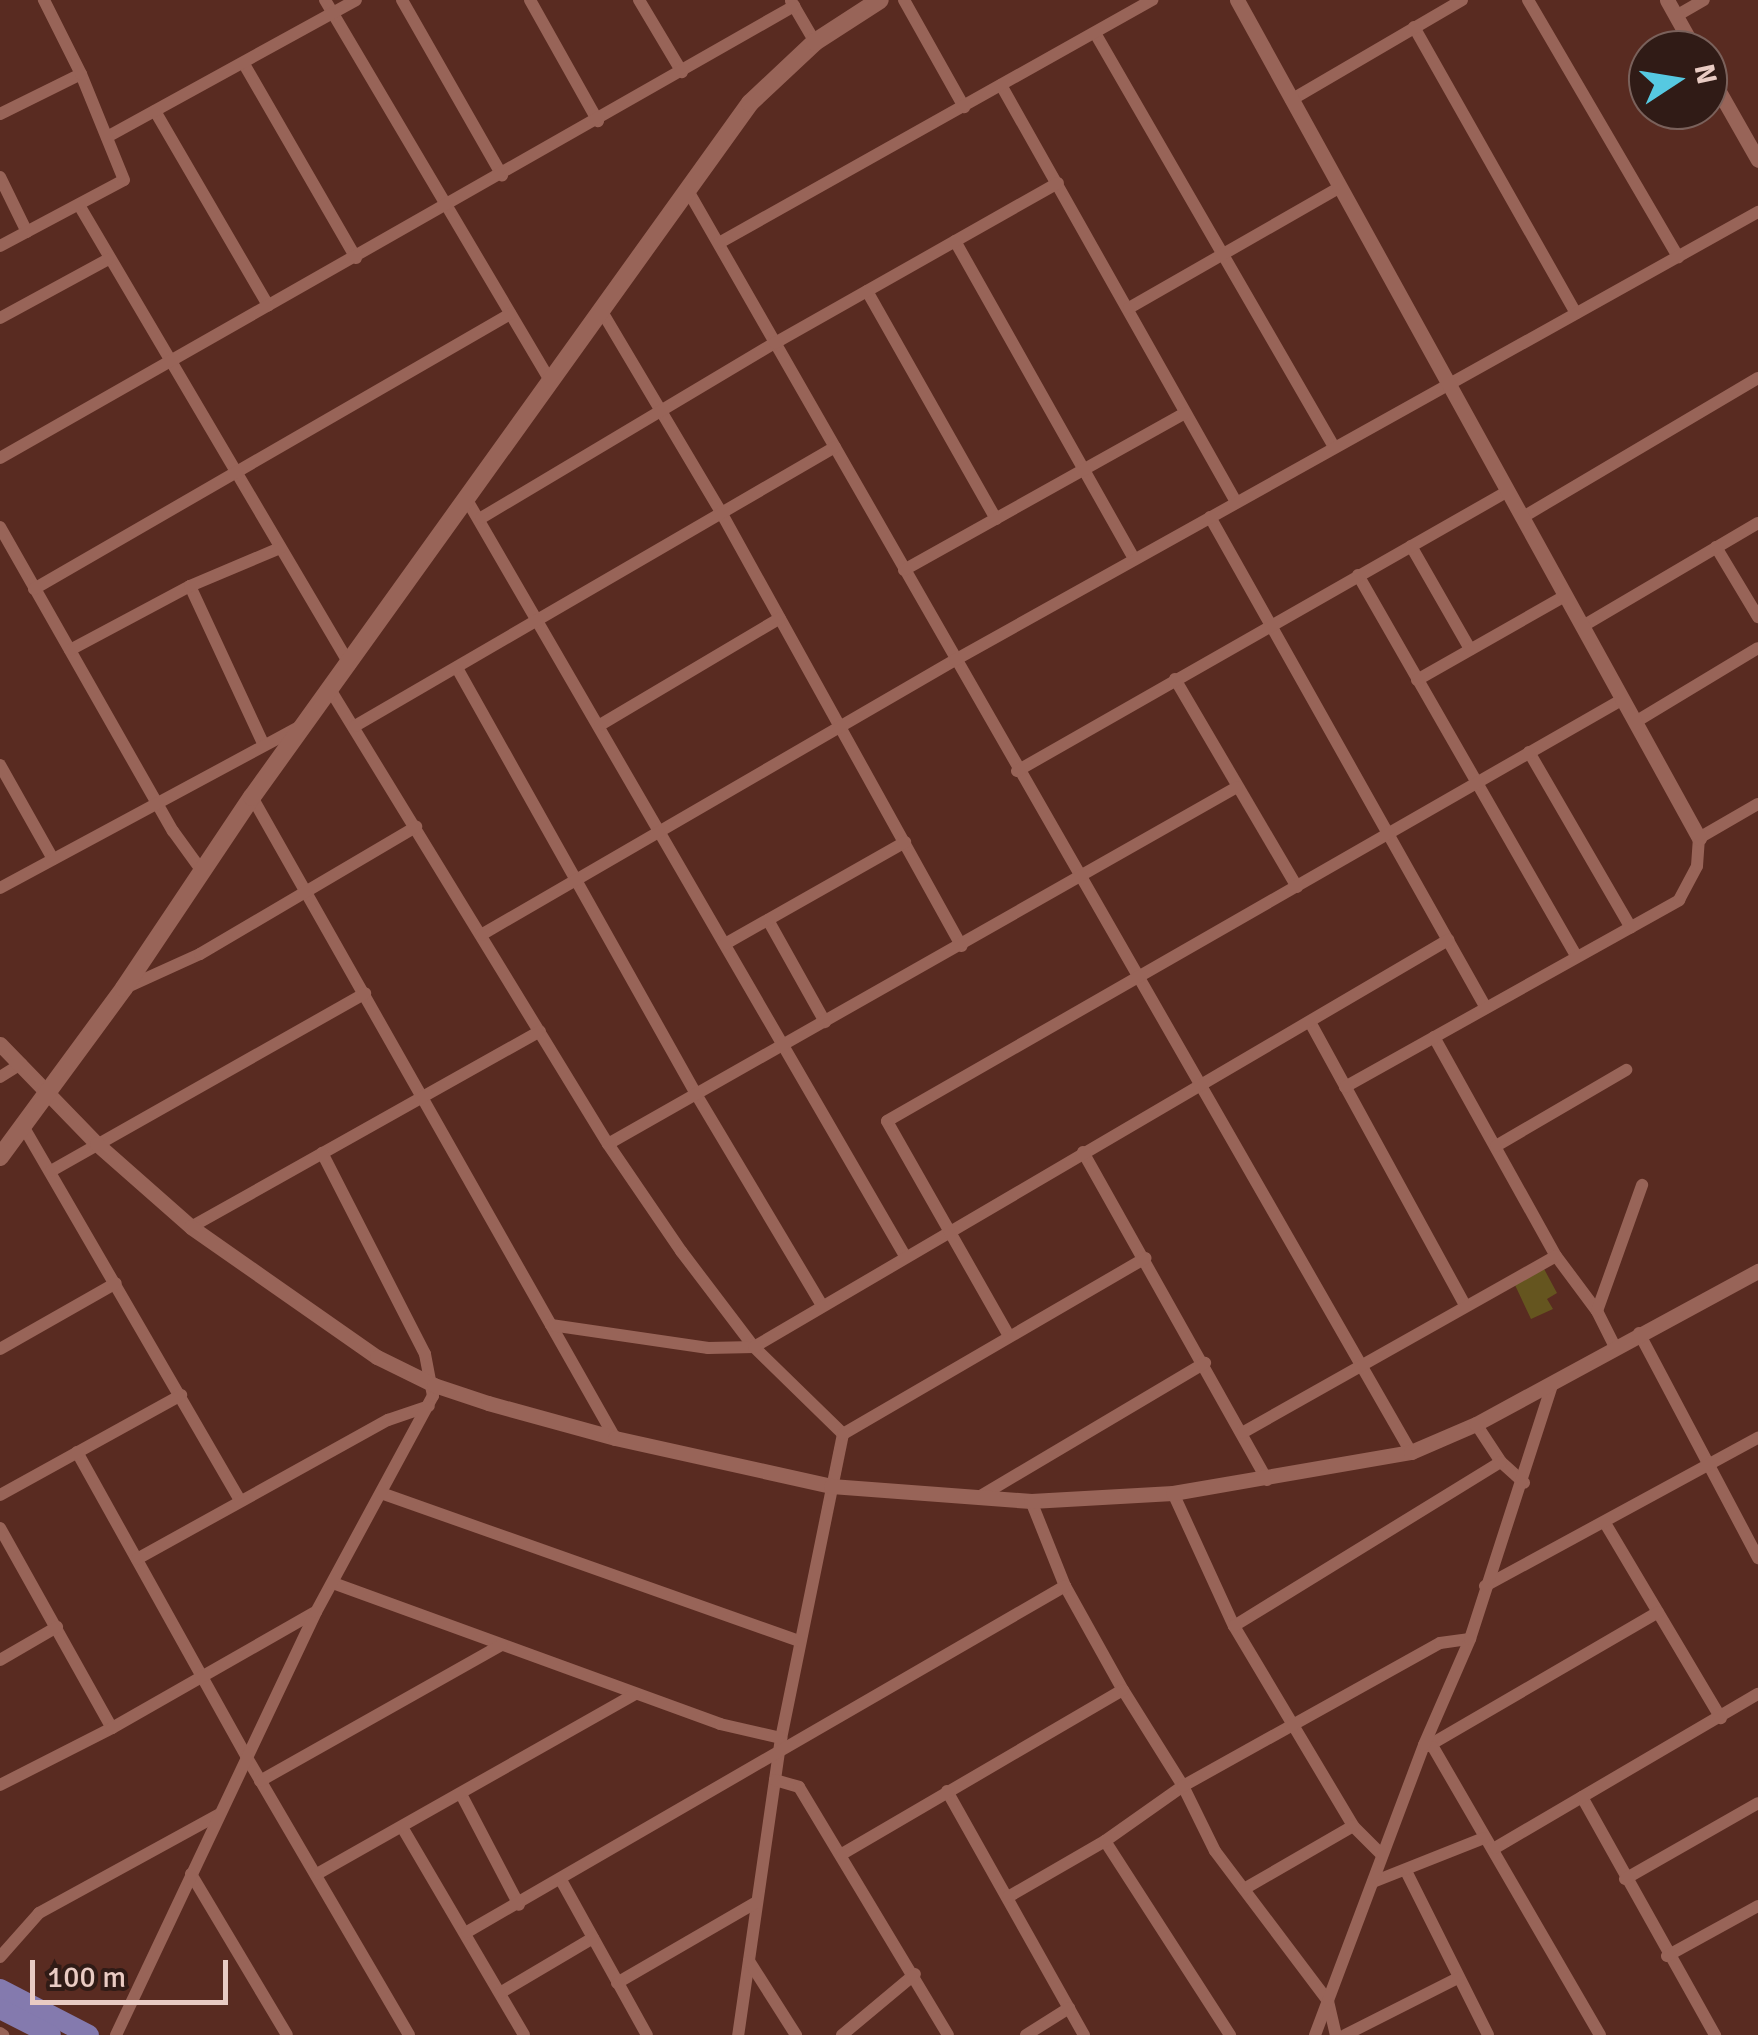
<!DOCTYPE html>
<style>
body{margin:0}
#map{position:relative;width:1758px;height:2035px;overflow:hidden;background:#592b21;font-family:Signika,sans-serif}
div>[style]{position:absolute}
.green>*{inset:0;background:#65551f}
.minor>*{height:12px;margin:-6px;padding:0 6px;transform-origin:6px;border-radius:6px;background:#986458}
.tertiary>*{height:15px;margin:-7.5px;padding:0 7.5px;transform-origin:7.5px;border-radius:7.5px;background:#986458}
.secondary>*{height:18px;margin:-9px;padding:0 9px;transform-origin:9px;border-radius:9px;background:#986458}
.primary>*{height:20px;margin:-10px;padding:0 10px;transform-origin:10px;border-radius:10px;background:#847aae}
span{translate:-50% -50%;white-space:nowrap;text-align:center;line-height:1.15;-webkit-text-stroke:10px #301b16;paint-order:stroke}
.north{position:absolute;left:1628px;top:30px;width:100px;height:100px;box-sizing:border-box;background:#301b16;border:2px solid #7a615b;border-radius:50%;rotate:78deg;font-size:28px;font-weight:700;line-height:40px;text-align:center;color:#e9cbc3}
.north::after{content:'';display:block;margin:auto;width:35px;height:45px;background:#56c9e1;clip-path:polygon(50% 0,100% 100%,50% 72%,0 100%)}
.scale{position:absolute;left:30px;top:1960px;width:198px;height:45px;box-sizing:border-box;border:5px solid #e9cbc3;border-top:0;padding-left:12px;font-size:30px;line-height:35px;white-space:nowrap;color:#e9cbc3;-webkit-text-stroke:8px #301b16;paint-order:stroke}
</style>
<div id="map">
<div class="green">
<div style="clip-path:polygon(1543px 1267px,1557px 1293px,1547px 1299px,1553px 1309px,1531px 1319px,1515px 1285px)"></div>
</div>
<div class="minor">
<div style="left:325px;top:0;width:442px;rotate:59.4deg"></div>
<div style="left:402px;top:0;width:202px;rotate:60.3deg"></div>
<div style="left:530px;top:0;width:139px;rotate:60.7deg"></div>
<div style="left:639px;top:0;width:84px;rotate:59.2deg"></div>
<div style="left:904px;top:0;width:123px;rotate:60.7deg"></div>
<div style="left:1528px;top:0;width:298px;rotate:59.7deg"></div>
<div style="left:791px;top:1px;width:48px;rotate:59.7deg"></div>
<div style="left:1676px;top:16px;width:32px;rotate:-30deg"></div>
<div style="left:1414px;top:27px;width:329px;rotate:60.5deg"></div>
<div style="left:1095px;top:33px;width:477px;rotate:60deg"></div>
<div style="left:244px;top:64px;width:224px;rotate:60deg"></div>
<div style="left:1001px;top:85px;width:479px;rotate:60.6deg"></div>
<div style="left:1291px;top:100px;width:198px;rotate:-30.3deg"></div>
<div style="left:155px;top:111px;width:225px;rotate:59.8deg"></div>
<div style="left:0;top:114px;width:90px;rotate:-26.3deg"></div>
<div style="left:107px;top:137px;width:284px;rotate:-28.8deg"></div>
<div style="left:0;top:177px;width:61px;rotate:63.9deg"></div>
<div style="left:687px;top:189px;width:1456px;rotate:60.18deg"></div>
<div style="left:79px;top:205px;width:534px;rotate:59.5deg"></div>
<div style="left:955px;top:241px;width:365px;rotate:60.6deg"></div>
<div style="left:719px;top:243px;width:497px;rotate:-29.3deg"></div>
<div style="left:0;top:246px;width:140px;rotate:-28deg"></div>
<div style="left:124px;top:180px;width:114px;rotate:-112.1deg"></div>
<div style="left:81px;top:74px;width:83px;rotate:-116.6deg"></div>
<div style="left:867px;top:291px;width:262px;rotate:60.5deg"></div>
<div style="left:1129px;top:308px;width:243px;rotate:-29.8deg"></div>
<div style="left:601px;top:310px;width:237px;rotate:59.3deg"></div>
<div style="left:722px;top:514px;width:494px;rotate:61deg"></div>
<div style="left:0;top:318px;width:122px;rotate:-28.5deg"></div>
<div style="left:0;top:458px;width:914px;rotate:-29.65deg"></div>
<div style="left:467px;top:500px;width:874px;rotate:59.91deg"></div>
<div style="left:1210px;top:517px;width:563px;rotate:60.66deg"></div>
<div style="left:1523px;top:517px;width:273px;rotate:-30.6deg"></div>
<div style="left:481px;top:518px;width:342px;rotate:-30.8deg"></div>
<div style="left:775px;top:343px;width:325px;rotate:-29.5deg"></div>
<div style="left:0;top:527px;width:350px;rotate:60.4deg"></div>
<div style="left:173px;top:831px;width:49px;rotate:54.1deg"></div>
<div style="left:1411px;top:546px;width:119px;rotate:60.2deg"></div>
<div style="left:1716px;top:547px;width:82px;rotate:59deg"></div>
<div style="left:904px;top:570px;width:322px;rotate:-29.2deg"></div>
<div style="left:1358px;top:575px;width:440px;rotate:60.2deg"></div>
<div style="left:190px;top:586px;width:173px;rotate:65.1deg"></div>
<div style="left:34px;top:589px;width:550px;rotate:-30.02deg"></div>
<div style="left:1583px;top:626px;width:203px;rotate:-30.5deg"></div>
<div style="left:70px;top:650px;width:136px;rotate:-28.1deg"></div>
<div style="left:190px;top:586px;width:98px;rotate:-22.9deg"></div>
<div style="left:457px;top:668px;width:488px;rotate:60.7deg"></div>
<div style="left:696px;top:1094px;width:246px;rotate:59.2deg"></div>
<div style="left:1175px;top:679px;width:241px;rotate:59.6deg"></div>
<div style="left:1417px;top:680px;width:170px;rotate:-29.6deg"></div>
<div style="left:331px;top:691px;width:531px;rotate:58.56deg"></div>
<div style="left:608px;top:1144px;width:130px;rotate:55.7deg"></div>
<div style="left:681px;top:1251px;width:121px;rotate:52.8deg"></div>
<div style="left:754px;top:1347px;width:124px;rotate:44.3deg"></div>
<div style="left:843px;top:1434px;width:310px;rotate:101.5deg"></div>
<div style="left:781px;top:1738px;width:300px;rotate:98.2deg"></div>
<div style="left:1637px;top:721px;width:141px;rotate:-31.1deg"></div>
<div style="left:600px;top:725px;width:209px;rotate:-30.7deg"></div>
<div style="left:355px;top:726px;width:555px;rotate:-30.17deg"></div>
<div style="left:1529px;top:752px;width:203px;rotate:59.9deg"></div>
<div style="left:0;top:765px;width:108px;rotate:60.6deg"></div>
<div style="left:1017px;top:771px;width:565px;rotate:-29.69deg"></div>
<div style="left:252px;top:797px;width:737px;rotate:60.48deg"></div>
<div style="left:0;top:888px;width:342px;rotate:-28.3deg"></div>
<div style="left:768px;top:920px;width:117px;rotate:60.8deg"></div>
<div style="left:481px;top:935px;width:548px;rotate:-30.12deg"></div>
<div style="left:955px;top:660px;width:920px;rotate:-29.16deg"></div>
<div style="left:725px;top:944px;width:207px;rotate:-29.5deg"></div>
<div style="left:125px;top:988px;width:82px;rotate:-24.4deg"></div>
<div style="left:200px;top:954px;width:251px;rotate:-30.5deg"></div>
<div style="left:1310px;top:1022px;width:323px;rotate:61.3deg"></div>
<div style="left:1434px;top:1037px;width:251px;rotate:60.9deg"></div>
<div style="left:1556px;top:1256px;width:69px;rotate:53.3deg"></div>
<div style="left:1597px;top:1311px;width:40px;rotate:63.4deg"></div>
<div style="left:0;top:1077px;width:25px;rotate:-32deg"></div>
<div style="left:1345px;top:1087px;width:383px;rotate:-29.2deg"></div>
<div style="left:1679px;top:900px;width:38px;rotate:-62deg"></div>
<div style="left:1697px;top:866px;width:28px;rotate:-86deg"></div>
<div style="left:1699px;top:838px;width:68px;rotate:-30deg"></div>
<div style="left:23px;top:1126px;width:432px;rotate:59.9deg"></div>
<div style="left:608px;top:1144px;width:723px;rotate:-29.58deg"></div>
<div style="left:1496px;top:1146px;width:151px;rotate:-30.3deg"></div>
<div style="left:1083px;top:1152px;width:376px;rotate:60.7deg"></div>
<div style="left:51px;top:1171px;width:361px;rotate:-29.5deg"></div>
<div style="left:191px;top:1227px;width:400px;rotate:-29.3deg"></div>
<div style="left:1597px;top:1311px;width:134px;rotate:-70.3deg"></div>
<div style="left:551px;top:1325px;width:159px;rotate:8.3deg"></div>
<div style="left:708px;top:1348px;width:46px;rotate:-1.2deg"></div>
<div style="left:754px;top:1347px;width:805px;rotate:-30.39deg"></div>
<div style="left:1639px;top:1333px;width:255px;rotate:62.1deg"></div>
<div style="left:1009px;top:1336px;width:247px;rotate:-119.6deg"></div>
<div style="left:887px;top:1121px;width:848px;rotate:-29.83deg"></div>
<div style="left:0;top:1349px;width:133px;rotate:-29.6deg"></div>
<div style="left:1476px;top:1424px;width:45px;rotate:56.7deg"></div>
<div style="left:1501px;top:1462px;width:31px;rotate:42deg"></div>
<div style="left:1242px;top:1433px;width:360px;rotate:-29.4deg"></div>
<div style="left:843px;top:1434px;width:350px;rotate:-30.2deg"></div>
<div style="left:77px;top:1452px;width:348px;rotate:60.9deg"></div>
<div style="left:246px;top:1756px;width:323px;rotate:59.7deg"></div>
<div style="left:381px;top:1493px;width:444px;rotate:19.5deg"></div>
<div style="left:1173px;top:1493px;width:146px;rotate:65.4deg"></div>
<div style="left:1234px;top:1626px;width:233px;rotate:59.2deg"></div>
<div style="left:1353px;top:1826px;width:40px;rotate:45deg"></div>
<div style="left:0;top:1495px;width:207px;rotate:-28.9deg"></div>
<div style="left:979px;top:1497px;width:263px;rotate:-30.7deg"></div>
<div style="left:1031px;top:1501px;width:92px;rotate:68.2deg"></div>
<div style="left:1065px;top:1586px;width:119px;rotate:60.9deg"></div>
<div style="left:1123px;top:1690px;width:113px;rotate:58deg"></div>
<div style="left:1183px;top:1786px;width:72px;rotate:63.8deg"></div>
<div style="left:1215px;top:1851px;width:188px;rotate:53deg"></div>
<div style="left:1328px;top:2001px;width:35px;rotate:77deg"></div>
<div style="left:1605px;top:1523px;width:227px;rotate:59.3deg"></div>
<div style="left:0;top:1528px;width:229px;rotate:60.8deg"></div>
<div style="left:137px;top:1559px;width:287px;rotate:-29deg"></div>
<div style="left:388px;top:1420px;width:43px;rotate:-18.9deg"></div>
<div style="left:333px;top:1583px;width:412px;rotate:20deg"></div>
<div style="left:720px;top:1724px;width:63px;rotate:12.9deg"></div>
<div style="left:1485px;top:1586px;width:311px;rotate:-28.5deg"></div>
<div style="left:1234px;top:1626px;width:313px;rotate:-31.6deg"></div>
<div style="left:0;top:1660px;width:66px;rotate:-30.1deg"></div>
<div style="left:1428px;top:1746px;width:266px;rotate:-30.2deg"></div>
<div style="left:1433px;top:1747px;width:333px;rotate:59.9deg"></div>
<div style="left:775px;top:1780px;width:25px;rotate:16deg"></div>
<div style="left:799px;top:1787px;width:289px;rotate:59deg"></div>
<div style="left:260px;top:1781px;width:277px;rotate:-29.4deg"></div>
<div style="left:0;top:1785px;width:126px;rotate:-27deg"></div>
<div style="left:112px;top:1728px;width:232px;rotate:-29.7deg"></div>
<div style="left:947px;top:1791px;width:280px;rotate:60.7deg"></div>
<div style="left:461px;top:1794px;width:125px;rotate:62.4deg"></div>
<div style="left:1582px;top:1797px;width:273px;rotate:60.8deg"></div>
<div style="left:402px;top:1827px;width:241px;rotate:59.6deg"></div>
<div style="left:1105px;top:1841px;width:231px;rotate:57.2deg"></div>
<div style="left:1495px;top:1848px;width:305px;rotate:-30.4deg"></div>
<div style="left:842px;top:1854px;width:325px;rotate:-30.3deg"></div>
<div style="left:1406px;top:1871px;width:183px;rotate:63.4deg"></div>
<div style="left:191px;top:1874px;width:187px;rotate:59.2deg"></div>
<div style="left:317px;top:1874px;width:365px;rotate:-29.5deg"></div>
<div style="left:1625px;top:1879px;width:153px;rotate:-29.7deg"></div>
<div style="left:561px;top:1880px;width:177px;rotate:61deg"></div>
<div style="left:1373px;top:1882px;width:119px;rotate:-21.6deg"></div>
<div style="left:1244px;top:1889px;width:126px;rotate:-30deg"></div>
<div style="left:1008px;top:1897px;width:112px;rotate:-30deg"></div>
<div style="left:1105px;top:1841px;width:95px;rotate:-35.2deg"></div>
<div style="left:1183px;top:1786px;width:294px;rotate:-29.1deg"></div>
<div style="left:1440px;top:1643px;width:30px;rotate:-8deg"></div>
<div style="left:467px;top:1932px;width:691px;rotate:-30.05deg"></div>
<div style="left:1667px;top:1956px;width:104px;rotate:-28.8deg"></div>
<div style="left:0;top:1957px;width:59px;rotate:-48.4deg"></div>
<div style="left:39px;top:1913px;width:206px;rotate:-28.7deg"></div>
<div style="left:749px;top:1961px;width:88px;rotate:57.6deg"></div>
<div style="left:617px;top:1983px;width:160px;rotate:-30.1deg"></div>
<div style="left:500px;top:1993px;width:108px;rotate:-30.6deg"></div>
<div style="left:0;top:2033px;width:4px;rotate:34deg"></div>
<div style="left:116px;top:2035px;width:468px;rotate:-64.7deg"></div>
<div style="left:316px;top:1612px;width:246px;rotate:-61.6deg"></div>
<div style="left:433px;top:1396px;width:43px;rotate:-100.8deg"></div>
<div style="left:425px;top:1354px;width:226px;rotate:-117.1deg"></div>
<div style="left:842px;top:2035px;width:95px;rotate:-39.9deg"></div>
<div style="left:1026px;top:2035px;width:51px;rotate:-32.1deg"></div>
<div style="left:1315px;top:2035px;width:310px;rotate:-69.4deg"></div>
<div style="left:1424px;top:1745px;width:116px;rotate:-66.5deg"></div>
<div style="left:1470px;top:1639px;width:270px;rotate:-72.1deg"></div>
<div style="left:1345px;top:2035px;width:127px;rotate:-26.8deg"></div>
</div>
<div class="tertiary">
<div style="left:1237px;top:0;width:957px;rotate:61.13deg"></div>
<div style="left:1667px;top:0;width:57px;rotate:60.8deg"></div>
<div style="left:1708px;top:72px;width:101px;rotate:60.4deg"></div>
<div style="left:0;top:1044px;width:139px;rotate:45.9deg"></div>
<div style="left:97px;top:1144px;width:125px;rotate:41.4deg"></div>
<div style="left:191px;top:1227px;width:227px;rotate:35deg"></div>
<div style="left:377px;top:1357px;width:64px;rotate:26.2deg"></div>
<div style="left:434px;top:1385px;width:57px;rotate:18.4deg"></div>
<div style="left:488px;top:1403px;width:132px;rotate:15.4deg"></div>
<div style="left:615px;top:1438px;width:221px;rotate:12.5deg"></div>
<div style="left:831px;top:1486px;width:201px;rotate:4.3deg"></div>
<div style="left:1031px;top:1501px;width:142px;rotate:-3.2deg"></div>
<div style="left:1173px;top:1493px;width:242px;rotate:-9.8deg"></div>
<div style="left:1411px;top:1452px;width:71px;rotate:-23.3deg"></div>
<div style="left:1476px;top:1424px;width:321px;rotate:-28.5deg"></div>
</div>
<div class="secondary">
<div style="left:0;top:1157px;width:210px;rotate:-53.7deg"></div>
<div style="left:124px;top:988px;width:230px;rotate:-56.2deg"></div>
<div style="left:252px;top:797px;width:854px;rotate:-54.34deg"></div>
<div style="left:750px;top:103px;width:89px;rotate:-43.2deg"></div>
<div style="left:815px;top:42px;width:77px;rotate:-32.9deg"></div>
</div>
<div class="primary">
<div style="left:0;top:1989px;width:100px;rotate:27.3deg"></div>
<div style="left:0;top:2009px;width:57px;rotate:27deg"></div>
</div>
<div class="north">N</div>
<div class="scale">100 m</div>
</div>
